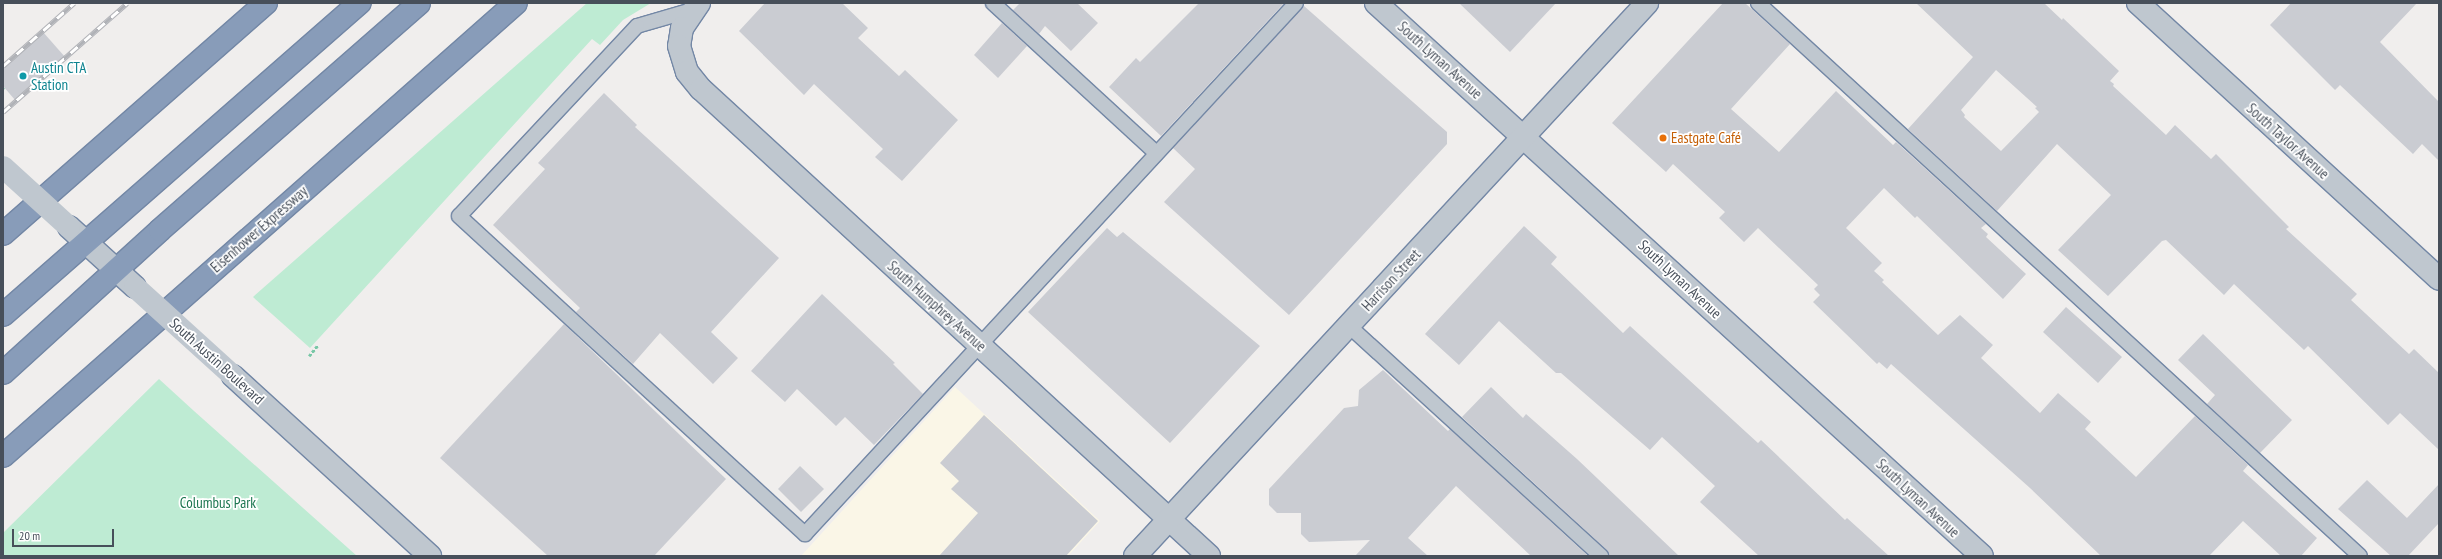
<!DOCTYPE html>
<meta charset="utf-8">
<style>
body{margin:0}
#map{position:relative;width:2442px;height:559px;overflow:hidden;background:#f0eeed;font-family:"PT Sans Narrow",sans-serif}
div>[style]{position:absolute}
.commercial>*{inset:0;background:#faf6e7}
.green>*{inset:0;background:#beebd3}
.building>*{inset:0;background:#caccd2}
.path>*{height:2.5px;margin-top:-1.25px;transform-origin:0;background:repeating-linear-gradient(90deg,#78c7a6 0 3px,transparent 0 5px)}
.roads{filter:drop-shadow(1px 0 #7387a5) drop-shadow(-1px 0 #7387a5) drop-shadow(0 1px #7387a5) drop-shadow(0 -1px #7387a5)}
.service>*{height:14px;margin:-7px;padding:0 7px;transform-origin:7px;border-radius:7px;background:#bfc7cf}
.minor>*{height:22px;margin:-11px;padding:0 11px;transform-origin:11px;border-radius:11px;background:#bfc7cf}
.tertiary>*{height:22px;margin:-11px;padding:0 11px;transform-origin:11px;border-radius:11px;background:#bfc7cf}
.motorway>*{height:22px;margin:-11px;padding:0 11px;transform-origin:11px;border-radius:11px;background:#889cb9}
.rail>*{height:4.5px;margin-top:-2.25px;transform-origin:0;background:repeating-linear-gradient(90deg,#fff 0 9px,#b0b2b7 0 18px);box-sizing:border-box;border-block:1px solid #b0b2b7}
.tertiary-bridge>*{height:22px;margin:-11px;padding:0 11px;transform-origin:11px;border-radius:11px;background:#bfc7cf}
.dots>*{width:11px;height:11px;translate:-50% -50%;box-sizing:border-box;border:2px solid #fff;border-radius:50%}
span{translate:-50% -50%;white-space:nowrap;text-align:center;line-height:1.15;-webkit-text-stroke:3.5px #fff;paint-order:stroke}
.street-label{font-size:15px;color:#474f5a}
.culture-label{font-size:15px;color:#0d838f}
.left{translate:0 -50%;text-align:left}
.food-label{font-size:15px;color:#c56008}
.park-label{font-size:15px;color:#1c7650}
.frame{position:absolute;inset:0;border:4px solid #474f5a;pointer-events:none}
.scale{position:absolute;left:12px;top:529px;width:102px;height:18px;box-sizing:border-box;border:2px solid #474f5a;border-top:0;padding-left:5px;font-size:12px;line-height:14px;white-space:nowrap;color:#474f5a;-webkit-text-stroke:3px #fff;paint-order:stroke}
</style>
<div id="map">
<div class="commercial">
<div style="clip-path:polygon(955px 387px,1100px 521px,1068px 556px,801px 556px)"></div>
</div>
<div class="green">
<div style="clip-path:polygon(587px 3px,651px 3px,623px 20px,600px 45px,592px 39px,310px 348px,253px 297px)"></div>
<div style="clip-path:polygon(159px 379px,194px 411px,357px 556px,3px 556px,3px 533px)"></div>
</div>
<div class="building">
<div style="clip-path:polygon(765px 3px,842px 3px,868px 28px,858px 38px,899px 76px,905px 70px,958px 120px,902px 181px,875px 157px,883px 149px,814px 84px,804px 95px,739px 31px)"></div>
<div style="clip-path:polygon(1020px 3px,1077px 3px,1098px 23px,1071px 51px,1045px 26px,1039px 34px,1013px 10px)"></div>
<div style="clip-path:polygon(1199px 3px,1284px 3px,1161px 136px,1109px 87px,1136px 58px,1140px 62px)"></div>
<div style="clip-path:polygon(1459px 3px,1556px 3px,1510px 52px)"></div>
<div style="clip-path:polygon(1723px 3px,1745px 3px,1790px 44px,1731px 109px,1779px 152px,1836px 91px,1893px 145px,1896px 142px,1986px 224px,1981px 228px,1988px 234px,1986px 237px,2026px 274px,2003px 299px,1917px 216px,1915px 218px,1884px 188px,1846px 228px,1882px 263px,1874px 271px,1884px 280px,1882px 282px,1938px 335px,1960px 315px,1993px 345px,1981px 358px,2040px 413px,2058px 393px,2091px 422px,2085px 429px,2136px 477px,2195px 416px,2248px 465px,2243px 471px,2317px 538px,2301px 556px,2281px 556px,2243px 521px,2209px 556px,2101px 556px,2030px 488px,1891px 364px,1887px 369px,1879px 362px,1877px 364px,1813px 302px,1820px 295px,1814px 289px,1818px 285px,1758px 228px,1744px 242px,1719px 218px,1725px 212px,1673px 164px,1666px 172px,1612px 123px)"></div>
<div style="clip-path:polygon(evenodd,1916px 3px,2044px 3px,2062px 20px,2063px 18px,2119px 71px,2110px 81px,2114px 84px,2113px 86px,2166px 135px,2175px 125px,2211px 159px,2216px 154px,2289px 227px,2286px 229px,2357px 294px,2351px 300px,2409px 354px,2414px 349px,2439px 373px,2439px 450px,2400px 413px,2388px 425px,2308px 346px,2304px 350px,2234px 284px,2224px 295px,2166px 240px,2162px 241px,2108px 296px,2058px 250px,2111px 195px,2057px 144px,1997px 211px,1908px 129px,1973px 57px,1916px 3px,1996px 70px,2037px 107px,2035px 108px,2039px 112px,2001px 151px,1964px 117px,1965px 115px,1961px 110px,1996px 70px)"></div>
<div style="clip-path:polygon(2291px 3px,2417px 3px,2380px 42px,2439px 102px,2439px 161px,2422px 144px,2413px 154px,2340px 85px,2335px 90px,2270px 25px)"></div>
<div style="clip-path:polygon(1304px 6px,1447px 132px,1447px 144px,1289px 315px,1164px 202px,1195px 169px,1173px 148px)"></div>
<div style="clip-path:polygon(1002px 23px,1027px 46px,998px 78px,974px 55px)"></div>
<div style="clip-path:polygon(43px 32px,65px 57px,15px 100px,3px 86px,3px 65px)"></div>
<div style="clip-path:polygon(604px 93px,637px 125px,635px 127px,779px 258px,711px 332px,738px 358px,713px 384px,660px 333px,633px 364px,576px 312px,580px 308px,493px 225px,545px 169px,538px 163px)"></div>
<div style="clip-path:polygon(1524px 226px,1557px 257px,1551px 264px,1623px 333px,1630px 326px,1758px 443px,1761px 440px,1845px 520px,1847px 518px,1889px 556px,1759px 556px,1700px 502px,1715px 486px,1662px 437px,1650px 450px,1561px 373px,1556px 373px,1499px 321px,1459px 365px,1425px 334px)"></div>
<div style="clip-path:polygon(1107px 228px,1117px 237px,1123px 232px,1260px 346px,1170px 443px,1028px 312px)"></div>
<div style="clip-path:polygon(822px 294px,895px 363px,893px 364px,923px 394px,874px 445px,845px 417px,836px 426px,797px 389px,785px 402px,751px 371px)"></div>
<div style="clip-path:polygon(2066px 307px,2122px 357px,2098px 383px,2043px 332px)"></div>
<div style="clip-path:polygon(564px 324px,726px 479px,654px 556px,548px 556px,440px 458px)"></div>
<div style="clip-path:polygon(2203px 334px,2292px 420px,2260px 453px,2207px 404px,2215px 395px,2178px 360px)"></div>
<div style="clip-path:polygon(1383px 370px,1448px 431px,1450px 429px,1588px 556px,1531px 556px,1456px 486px,1408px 538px,1428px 556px,1355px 556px,1370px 540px,1309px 542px,1301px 534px,1301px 513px,1277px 513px,1269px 505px,1269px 489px,1344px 408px,1358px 406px,1359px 390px)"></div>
<div style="clip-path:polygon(1491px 387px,1523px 418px,1526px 414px,1577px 459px,1679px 556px,1609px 556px,1607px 550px,1462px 417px)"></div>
<div style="clip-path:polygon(984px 415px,1098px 521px,1066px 556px,939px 556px,978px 513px,951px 489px,959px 481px,940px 463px)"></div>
<div style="clip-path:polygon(800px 466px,824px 489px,801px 512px,778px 489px)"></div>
<div style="clip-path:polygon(2367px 480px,2407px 518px,2439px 484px,2439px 523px,2408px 556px,2391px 556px,2338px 509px)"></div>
</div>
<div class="path">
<div style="left:3px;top:88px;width:1px;rotate:-45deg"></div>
<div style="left:309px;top:356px;width:14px;rotate:-51deg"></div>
</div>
<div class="roads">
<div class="service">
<div style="left:993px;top:3px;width:222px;rotate:42.6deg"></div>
<div style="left:1758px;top:3px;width:817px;rotate:42.57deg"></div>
<div style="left:692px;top:10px;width:57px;rotate:163.8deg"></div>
<div style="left:637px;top:26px;width:260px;rotate:133.1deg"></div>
<div style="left:459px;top:216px;width:470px;rotate:42.6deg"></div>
<div style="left:805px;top:534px;width:723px;rotate:-47.24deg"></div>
<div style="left:1348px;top:325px;width:343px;rotate:42.4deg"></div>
</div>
<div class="minor">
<div style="left:699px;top:3px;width:30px;rotate:124deg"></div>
<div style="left:682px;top:28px;width:18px;rotate:99deg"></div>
<div style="left:679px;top:46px;width:27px;rotate:73deg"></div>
<div style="left:687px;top:72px;width:22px;rotate:51deg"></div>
<div style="left:701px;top:89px;width:690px;rotate:42.59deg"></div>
<div style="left:1376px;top:3px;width:820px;rotate:42.38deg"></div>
<div style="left:2138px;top:3px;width:408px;rotate:42.5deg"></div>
<div style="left:1135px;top:556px;width:754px;rotate:-47.2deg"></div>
</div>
<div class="tertiary">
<div style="left:69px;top:227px;width:89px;rotate:42.3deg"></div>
<div style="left:233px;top:376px;width:267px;rotate:42.4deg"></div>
</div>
<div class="motorway">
<div style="left:3px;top:234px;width:350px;rotate:-41.3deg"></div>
<div style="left:3px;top:315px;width:474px;rotate:-41.2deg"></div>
<div style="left:3px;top:373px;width:212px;rotate:-42.3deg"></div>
<div style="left:160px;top:230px;width:344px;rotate:-41.2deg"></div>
<div style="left:3px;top:456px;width:684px;rotate:-41.45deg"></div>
</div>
</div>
<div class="rail">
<div style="left:3px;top:66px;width:95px;rotate:-41.6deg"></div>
<div style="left:3px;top:112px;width:165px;rotate:-41.3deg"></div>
</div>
<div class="tertiary-bridge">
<div style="left:3px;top:167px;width:89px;rotate:42.3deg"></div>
<div style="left:135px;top:287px;width:132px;rotate:42.2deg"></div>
</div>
<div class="dots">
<div style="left:23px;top:76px;background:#0f9aa8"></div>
<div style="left:1663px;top:138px;background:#e8710a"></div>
</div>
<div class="street-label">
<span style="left:1440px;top:60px;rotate:42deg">South Lyman Avenue</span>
<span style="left:2288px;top:141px;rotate:42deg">South Taylor Avenue</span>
<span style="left:259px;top:229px;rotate:-41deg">Eisenhower Expressway</span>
<span style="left:1680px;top:279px;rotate:43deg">South Lyman Avenue</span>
<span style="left:1391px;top:280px;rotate:-47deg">Harrison Street</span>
<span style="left:937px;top:306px;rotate:42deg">South Humphrey Avenue</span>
<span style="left:217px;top:361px;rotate:42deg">South Austin Boulevard</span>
<span style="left:1918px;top:498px;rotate:43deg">South Lyman Avenue</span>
</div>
<div class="culture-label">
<span class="left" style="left:31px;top:76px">Austin CTA<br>Station</span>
</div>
<div class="food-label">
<span class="left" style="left:1671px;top:138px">Eastgate Café</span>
</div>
<div class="park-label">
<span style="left:218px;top:503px">Columbus Park</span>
</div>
<div class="frame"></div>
<div class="scale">20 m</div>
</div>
